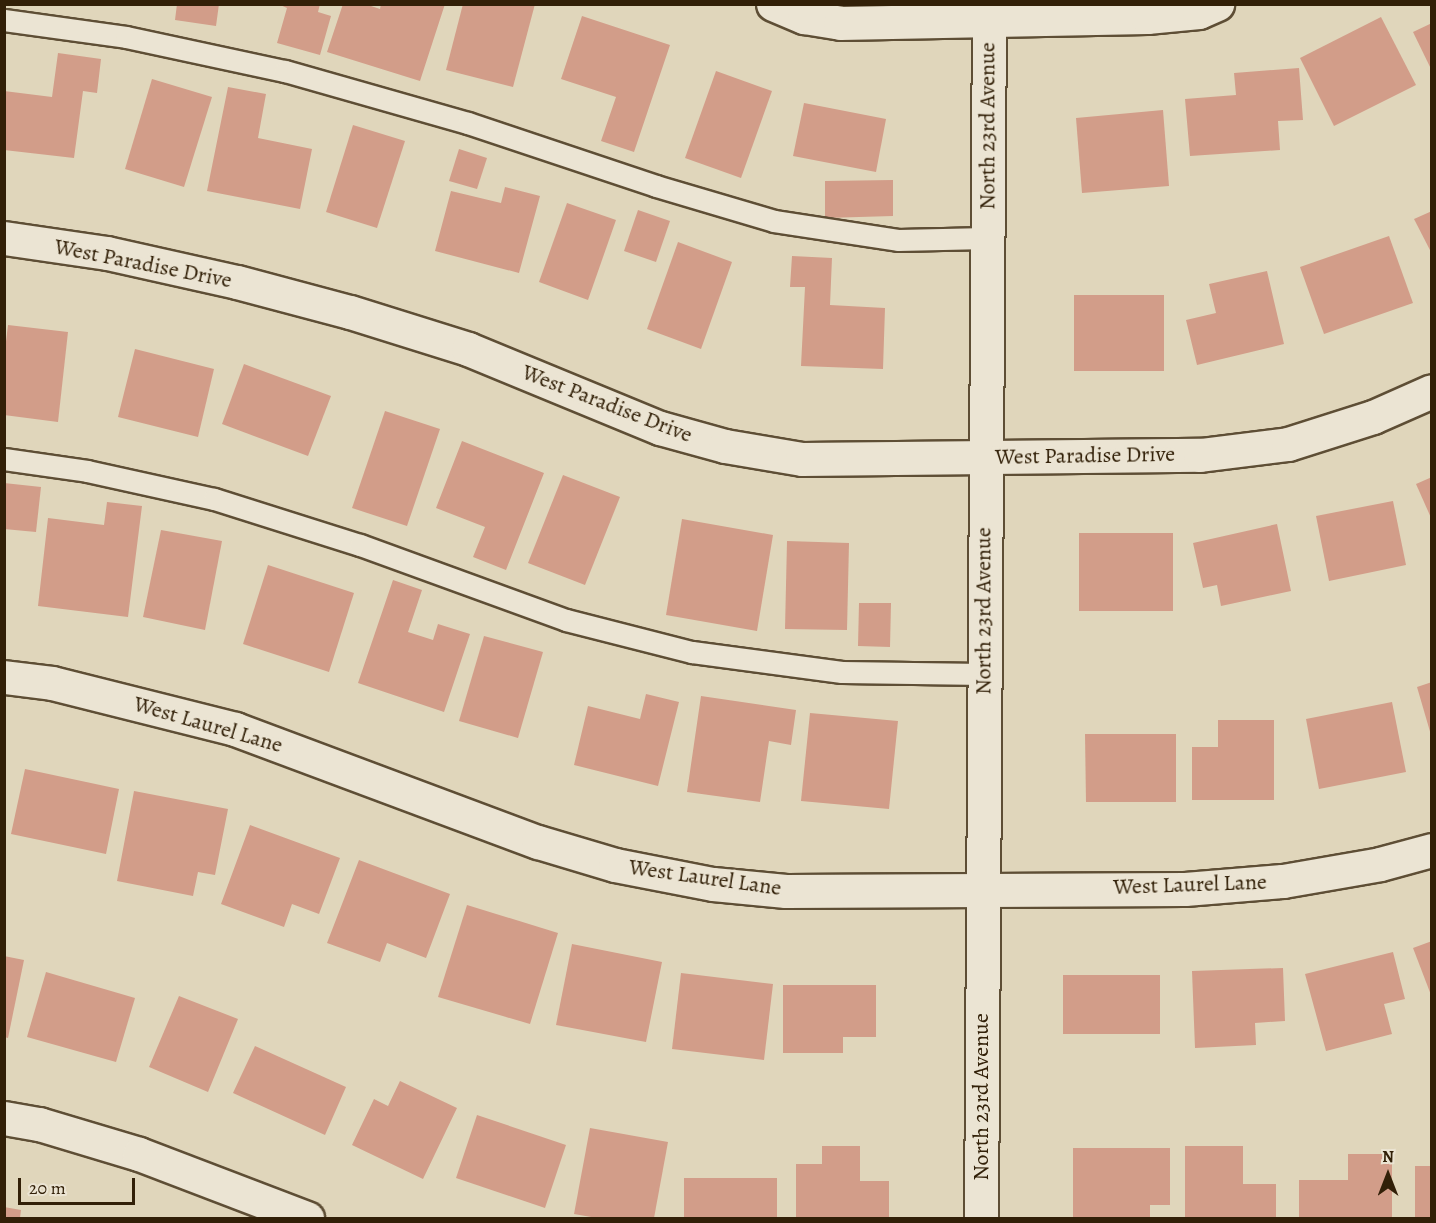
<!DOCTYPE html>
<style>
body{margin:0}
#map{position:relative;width:1436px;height:1223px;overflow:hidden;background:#e0d6bb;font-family:Alegreya,serif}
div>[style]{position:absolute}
.building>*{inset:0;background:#d29d89}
.roads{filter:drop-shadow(2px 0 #5e4e35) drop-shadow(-2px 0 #5e4e35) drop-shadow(0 2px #5e4e35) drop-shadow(0 -2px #5e4e35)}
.lane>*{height:21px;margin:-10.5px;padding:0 10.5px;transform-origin:10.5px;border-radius:10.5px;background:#ebe4d3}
.street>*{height:33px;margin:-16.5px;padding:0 16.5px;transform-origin:16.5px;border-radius:16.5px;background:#ebe4d3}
.secondary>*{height:33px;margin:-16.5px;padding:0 16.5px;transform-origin:16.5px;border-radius:16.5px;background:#ebe4d3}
span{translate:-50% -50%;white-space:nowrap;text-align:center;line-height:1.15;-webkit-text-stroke:4.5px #ebe4d3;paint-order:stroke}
.street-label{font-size:22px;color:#322008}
.frame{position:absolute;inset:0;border:6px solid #322008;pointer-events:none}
.north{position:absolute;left:1358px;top:1145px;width:60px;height:60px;-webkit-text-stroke:4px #ebe4d3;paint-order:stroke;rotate:0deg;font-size:16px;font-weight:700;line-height:24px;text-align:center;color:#322008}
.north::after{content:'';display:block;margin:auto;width:21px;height:27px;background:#322008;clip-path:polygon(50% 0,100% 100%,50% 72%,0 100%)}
.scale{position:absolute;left:18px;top:1178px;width:117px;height:27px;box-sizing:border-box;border:3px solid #322008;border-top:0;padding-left:8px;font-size:18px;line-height:21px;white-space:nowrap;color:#322008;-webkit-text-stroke:4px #ebe4d3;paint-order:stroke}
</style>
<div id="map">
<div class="building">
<div style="clip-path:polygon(177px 4px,219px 4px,216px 26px,175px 20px)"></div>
<div style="clip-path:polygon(278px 4px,320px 4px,318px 12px,331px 16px,320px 55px,277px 43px,287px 8px)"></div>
<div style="clip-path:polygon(343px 4px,365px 4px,380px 9px,381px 4px,445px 4px,420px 81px,327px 52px)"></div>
<div style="clip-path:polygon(463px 4px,535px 4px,513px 87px,446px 70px)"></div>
<div style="clip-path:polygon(582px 16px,670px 45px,634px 152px,601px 141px,616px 97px,561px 79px)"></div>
<div style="clip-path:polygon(1381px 17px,1416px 85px,1334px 126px,1300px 58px)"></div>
<div style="clip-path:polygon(1432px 23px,1432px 71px,1413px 32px)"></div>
<div style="clip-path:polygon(58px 53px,101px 59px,97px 93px,83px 91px,74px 158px,4px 150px,4px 91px,52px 97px)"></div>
<div style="clip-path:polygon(1299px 68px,1303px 120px,1278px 121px,1280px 150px,1190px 156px,1185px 99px,1236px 95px,1234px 73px)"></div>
<div style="clip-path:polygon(716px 71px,772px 91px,741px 178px,685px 158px)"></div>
<div style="clip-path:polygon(152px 79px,212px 97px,184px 187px,125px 169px)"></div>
<div style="clip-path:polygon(228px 87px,266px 94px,258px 138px,312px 149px,300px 209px,207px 191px)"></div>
<div style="clip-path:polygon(804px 103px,886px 119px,876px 172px,793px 156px)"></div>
<div style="clip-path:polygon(1163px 110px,1169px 186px,1082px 193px,1076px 118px)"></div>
<div style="clip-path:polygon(353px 125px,405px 141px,377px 228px,326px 212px)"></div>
<div style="clip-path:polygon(459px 149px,487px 158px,477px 189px,449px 181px)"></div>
<div style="clip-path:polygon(893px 180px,893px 216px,825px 218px,825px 181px)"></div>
<div style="clip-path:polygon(505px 187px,540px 196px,519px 273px,435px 251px,451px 191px,501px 203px)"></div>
<div style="clip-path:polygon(567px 203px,616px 220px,588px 300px,539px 282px)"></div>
<div style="clip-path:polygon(638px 210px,670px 221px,656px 262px,624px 251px)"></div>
<div style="clip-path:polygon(1432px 211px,1432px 254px,1414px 219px)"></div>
<div style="clip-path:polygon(1389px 236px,1413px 303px,1324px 334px,1300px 267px)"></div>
<div style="clip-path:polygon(678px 242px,732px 262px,701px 349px,647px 329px)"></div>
<div style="clip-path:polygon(792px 256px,832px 258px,830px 305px,885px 308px,883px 369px,801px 366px,805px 287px,790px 287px)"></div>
<div style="clip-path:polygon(1267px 271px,1284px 344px,1197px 365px,1186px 320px,1216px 313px,1209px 284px)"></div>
<div style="clip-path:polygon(1074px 295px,1164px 295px,1164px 371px,1074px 371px)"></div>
<div style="clip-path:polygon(8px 325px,68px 332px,58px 422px,4px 415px,4px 358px)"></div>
<div style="clip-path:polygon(135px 349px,214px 369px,198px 437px,118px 417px)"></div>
<div style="clip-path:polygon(244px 364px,331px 396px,308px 456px,222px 424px)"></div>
<div style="clip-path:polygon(385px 411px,440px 429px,407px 526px,352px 508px)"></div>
<div style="clip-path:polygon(462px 441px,544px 473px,506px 570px,473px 557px,485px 527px,436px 508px)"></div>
<div style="clip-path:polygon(563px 475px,620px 497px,585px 585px,528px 563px)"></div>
<div style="clip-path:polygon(1432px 477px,1432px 520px,1416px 484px)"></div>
<div style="clip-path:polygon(4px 483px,41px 487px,36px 532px,4px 529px)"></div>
<div style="clip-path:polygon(1393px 501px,1406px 565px,1329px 581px,1316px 516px)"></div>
<div style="clip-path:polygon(107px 502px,142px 506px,128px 617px,38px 606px,48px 518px,104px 525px)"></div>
<div style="clip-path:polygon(682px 519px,773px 535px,757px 631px,666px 615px)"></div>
<div style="clip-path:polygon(1277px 524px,1291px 591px,1221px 606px,1217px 585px,1203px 588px,1193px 543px)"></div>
<div style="clip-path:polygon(161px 530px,222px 541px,205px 630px,143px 617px)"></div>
<div style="clip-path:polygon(1079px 533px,1173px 533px,1173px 611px,1079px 611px)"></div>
<div style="clip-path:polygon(787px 541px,849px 543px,847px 630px,785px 629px)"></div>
<div style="clip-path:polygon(268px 565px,354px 593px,329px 672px,243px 644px)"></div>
<div style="clip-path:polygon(393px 580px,422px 590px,408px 632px,433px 640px,438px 624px,470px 634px,444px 712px,358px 683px)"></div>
<div style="clip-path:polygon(859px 603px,891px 603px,890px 647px,858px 646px)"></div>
<div style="clip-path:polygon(484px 636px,543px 652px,518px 738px,459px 721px)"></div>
<div style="clip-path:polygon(1432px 682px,1432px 735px,1431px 735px,1417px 687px)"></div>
<div style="clip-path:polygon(646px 694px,679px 702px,658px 786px,574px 765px,588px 706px,640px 719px)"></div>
<div style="clip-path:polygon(701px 696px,796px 710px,791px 745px,769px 741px,760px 802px,687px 792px)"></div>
<div style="clip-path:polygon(1392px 702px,1406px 772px,1319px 789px,1306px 719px)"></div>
<div style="clip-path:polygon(810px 713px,898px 721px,889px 809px,801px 801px)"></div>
<div style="clip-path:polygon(1218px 720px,1274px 720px,1274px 800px,1192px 800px,1192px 747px,1218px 747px)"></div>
<div style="clip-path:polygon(1085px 734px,1176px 734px,1176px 802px,1086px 802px)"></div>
<div style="clip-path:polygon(25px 769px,119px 789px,106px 854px,11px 834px)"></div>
<div style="clip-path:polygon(134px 791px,228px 809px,215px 875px,198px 872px,193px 896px,117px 881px)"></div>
<div style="clip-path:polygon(250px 825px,340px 858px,319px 914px,292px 904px,284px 927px,221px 904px)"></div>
<div style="clip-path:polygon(359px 860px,450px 894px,426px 958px,387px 943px,380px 962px,327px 943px)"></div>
<div style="clip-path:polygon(467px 905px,558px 933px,530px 1024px,438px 997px)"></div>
<div style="clip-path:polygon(1432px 941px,1432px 995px,1431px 995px,1413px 948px)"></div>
<div style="clip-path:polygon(572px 944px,662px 962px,646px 1042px,556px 1025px)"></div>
<div style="clip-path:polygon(1393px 952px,1405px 999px,1384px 1004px,1392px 1034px,1326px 1051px,1305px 974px)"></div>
<div style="clip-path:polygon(4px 956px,24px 960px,8px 1038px,4px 1037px)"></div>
<div style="clip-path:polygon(1283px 968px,1285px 1021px,1255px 1023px,1256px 1045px,1195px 1048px,1192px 971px)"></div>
<div style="clip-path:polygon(46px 972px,135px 998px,116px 1062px,27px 1037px)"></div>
<div style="clip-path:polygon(681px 973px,773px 984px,764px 1060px,672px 1049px)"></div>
<div style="clip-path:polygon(1063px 975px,1160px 975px,1160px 1034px,1063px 1034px)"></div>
<div style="clip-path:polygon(783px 985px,876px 985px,876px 1037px,843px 1037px,843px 1053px,783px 1053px)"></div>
<div style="clip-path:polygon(179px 996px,238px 1019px,208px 1092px,149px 1067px)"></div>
<div style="clip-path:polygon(255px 1046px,346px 1087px,325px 1135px,233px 1093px)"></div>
<div style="clip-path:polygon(400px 1081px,457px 1108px,423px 1179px,352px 1145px,374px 1099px,388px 1106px)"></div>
<div style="clip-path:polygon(477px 1115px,566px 1145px,545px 1208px,456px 1178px)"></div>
<div style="clip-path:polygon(590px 1128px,668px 1142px,654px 1218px,597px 1218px,574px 1214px)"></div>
<div style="clip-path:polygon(822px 1146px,860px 1146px,860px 1181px,889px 1181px,889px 1218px,796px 1218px,796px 1164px,822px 1164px)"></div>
<div style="clip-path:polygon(1185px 1146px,1243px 1146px,1243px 1184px,1276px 1184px,1276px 1218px,1185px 1218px)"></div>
<div style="clip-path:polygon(1073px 1148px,1170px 1148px,1170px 1205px,1150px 1205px,1150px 1218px,1073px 1218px)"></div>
<div style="clip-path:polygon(1348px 1154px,1392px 1154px,1392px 1218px,1299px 1218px,1299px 1180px,1348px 1180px)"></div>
<div style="clip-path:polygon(1415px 1166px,1432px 1166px,1432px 1218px,1415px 1218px)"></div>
<div style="clip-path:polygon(684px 1178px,777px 1178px,777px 1218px,684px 1218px)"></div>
<div style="clip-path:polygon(4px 1207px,21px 1210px,20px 1218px,4px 1218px)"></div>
</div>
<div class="roads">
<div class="lane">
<div style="left:4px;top:20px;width:123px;rotate:7.9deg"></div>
<div style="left:126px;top:37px;width:163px;rotate:12.1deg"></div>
<div style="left:285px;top:71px;width:190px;rotate:15.9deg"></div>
<div style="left:468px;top:123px;width:198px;rotate:18.5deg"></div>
<div style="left:656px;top:186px;width:123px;rotate:16.5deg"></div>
<div style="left:774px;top:221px;width:125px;rotate:8.7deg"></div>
<div style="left:898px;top:240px;width:89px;rotate:-1.3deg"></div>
<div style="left:4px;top:459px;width:84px;rotate:8.2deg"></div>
<div style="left:87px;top:471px;width:130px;rotate:12.4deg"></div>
<div style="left:214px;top:499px;width:153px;rotate:17.5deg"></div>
<div style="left:360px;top:545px;width:219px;rotate:20deg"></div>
<div style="left:566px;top:620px;width:130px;rotate:14.3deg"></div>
<div style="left:692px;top:652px;width:151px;rotate:7.6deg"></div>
<div style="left:842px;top:672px;width:142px;rotate:0.8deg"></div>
</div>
<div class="street">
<div style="left:773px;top:4px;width:34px;rotate:23deg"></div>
<div style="left:804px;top:17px;width:36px;rotate:9deg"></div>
<div style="left:840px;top:23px;width:307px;rotate:-1.1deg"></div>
<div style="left:1147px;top:17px;width:52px;rotate:-5.5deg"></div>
<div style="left:1199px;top:12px;width:20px;rotate:-24deg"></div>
<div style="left:4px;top:238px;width:104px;rotate:8.3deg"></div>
<div style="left:107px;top:253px;width:133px;rotate:12.6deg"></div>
<div style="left:237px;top:282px;width:117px;rotate:14.9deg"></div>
<div style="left:350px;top:312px;width:124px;rotate:17.4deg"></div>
<div style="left:468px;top:349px;width:208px;rotate:22.4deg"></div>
<div style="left:660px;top:428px;width:67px;rotate:15.5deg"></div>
<div style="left:725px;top:446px;width:78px;rotate:9.6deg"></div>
<div style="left:802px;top:459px;width:398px;rotate:-0.6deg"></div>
<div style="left:1200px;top:455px;width:89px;rotate:-7.1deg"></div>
<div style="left:1288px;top:444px;width:89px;rotate:-17.6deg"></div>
<div style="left:1373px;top:417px;width:64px;rotate:-23.8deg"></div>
<div style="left:4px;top:677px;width:48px;rotate:7.1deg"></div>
<div style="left:52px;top:683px;width:189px;rotate:14.1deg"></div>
<div style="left:235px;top:729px;width:323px;rotate:20.5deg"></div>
<div style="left:538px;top:842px;width:80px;rotate:16.6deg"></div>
<div style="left:615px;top:865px;width:100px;rotate:11deg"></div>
<div style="left:713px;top:884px;width:73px;rotate:5.5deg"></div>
<div style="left:786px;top:891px;width:399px;rotate:-0.3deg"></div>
<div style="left:1185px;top:889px;width:98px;rotate:-4.7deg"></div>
<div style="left:1283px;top:881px;width:98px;rotate:-9.9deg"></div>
<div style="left:1380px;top:864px;width:54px;rotate:-15.1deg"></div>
<div style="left:4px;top:1118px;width:36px;rotate:10deg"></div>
<div style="left:39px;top:1124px;width:104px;rotate:16.7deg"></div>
<div style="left:139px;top:1154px;width:180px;rotate:20.9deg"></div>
</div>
<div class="secondary">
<div style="left:981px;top:1218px;width:1214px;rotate:-89.62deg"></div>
</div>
</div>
<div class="street-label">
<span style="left:988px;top:126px;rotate:-90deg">North 23rd Avenue</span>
<span style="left:143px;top:264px;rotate:11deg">West Paradise Drive</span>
<span style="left:607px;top:404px;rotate:21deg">West Paradise Drive</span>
<span style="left:1085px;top:456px;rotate:-1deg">West Paradise Drive</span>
<span style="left:984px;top:611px;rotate:-90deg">North 23rd Avenue</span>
<span style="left:208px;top:725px;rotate:16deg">West Laurel Lane</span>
<span style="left:705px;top:878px;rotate:8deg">West Laurel Lane</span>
<span style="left:1190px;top:885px;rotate:-2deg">West Laurel Lane</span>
<span style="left:982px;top:1097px;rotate:-90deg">North 23rd Avenue</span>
</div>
<div class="frame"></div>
<div class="north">N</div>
<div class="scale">20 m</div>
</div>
